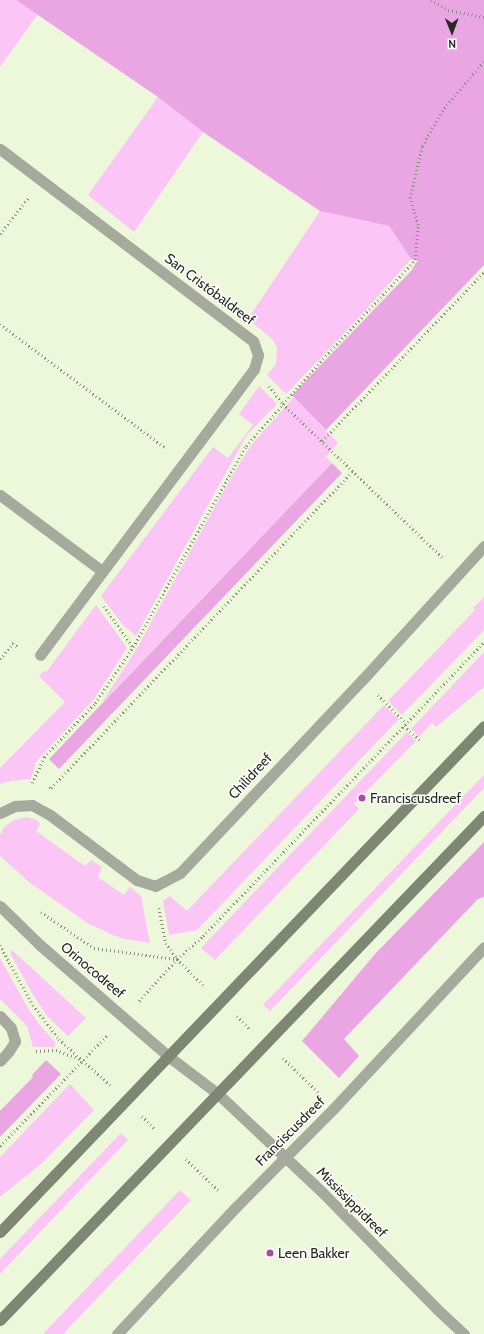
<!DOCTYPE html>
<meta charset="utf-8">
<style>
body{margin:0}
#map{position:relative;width:484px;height:1334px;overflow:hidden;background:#edf8da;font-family:Cabin,sans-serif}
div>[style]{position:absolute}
.green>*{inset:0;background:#fbc5f5}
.forest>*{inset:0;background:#e9a6e3}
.path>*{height:2.5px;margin-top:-1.25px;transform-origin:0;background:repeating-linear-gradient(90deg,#89907b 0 1px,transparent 0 4px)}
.minor>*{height:11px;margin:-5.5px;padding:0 5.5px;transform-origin:5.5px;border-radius:5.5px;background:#a5aa9d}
.tertiary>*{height:11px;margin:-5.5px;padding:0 5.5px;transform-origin:5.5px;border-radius:5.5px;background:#a5aa9d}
.secondary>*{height:11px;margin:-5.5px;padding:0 5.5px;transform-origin:5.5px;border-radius:5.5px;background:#7f8674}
.dots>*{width:11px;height:11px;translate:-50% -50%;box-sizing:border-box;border:2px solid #fff;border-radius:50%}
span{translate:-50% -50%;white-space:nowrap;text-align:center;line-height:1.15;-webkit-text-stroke:3px #fff;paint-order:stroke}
.street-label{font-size:14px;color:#272b1f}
.poi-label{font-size:14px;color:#272b1f}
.left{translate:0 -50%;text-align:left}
.north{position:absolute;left:432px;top:12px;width:40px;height:40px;-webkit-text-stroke:3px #fff;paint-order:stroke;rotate:179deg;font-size:11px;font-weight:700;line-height:16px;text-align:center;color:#272b1f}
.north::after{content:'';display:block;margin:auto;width:14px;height:18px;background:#272b1f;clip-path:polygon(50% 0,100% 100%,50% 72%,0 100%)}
</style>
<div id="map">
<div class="green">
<div style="clip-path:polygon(0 0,16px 0,38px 14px,0 67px)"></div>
<div style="clip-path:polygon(158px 97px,203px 132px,134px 232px,88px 195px)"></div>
<div style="clip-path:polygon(320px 211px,389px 226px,411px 259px,352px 325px,286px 394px,267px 375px,276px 364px,277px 347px,272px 339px,248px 319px)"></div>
<div style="clip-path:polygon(259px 386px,277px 404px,246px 436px,136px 636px,123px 625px,101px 596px,213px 447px,228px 458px,253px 425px,239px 414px)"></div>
<div style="clip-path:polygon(294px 397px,338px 443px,313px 471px,326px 457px,332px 463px,101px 704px,136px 650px,224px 490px,251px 445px)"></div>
<div style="clip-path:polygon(484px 597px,484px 630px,402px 715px,388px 701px,475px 610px,473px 608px)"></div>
<div style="clip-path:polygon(96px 605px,127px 648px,94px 699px,36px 762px,31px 779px,11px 781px,0 784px,0 768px,65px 702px,39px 676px,43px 671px,45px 672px,47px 671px)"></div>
<div style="clip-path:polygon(484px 652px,484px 687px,436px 727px,432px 723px,419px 737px,411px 729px)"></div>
<div style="clip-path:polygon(384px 705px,399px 719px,197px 930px,169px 935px,163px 901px,170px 896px,187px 911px)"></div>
<div style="clip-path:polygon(407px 732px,416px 741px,354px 804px,359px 809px,215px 960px,201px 948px)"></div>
<div style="clip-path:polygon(484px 775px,484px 788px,270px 1011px,263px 1005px)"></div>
<div style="clip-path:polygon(27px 817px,37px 820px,40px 824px,36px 831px,85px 866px,91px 860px,102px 867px,98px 877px,124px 895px,130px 887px,141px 896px,150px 943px,120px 938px,89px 924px,30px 883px,0 856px,0 835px,4px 827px,14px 820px)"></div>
<div style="clip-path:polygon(12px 950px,86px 1018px,68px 1036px,47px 1016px,32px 993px,10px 953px)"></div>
<div style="clip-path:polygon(0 958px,28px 1008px,39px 1024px,55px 1042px,55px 1047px,33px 1047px,27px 1026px,0 999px)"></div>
<div style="clip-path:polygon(70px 1084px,94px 1110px,41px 1164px,0 1197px,0 1157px)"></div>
<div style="clip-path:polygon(121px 1133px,128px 1140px,0 1274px,0 1259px)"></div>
<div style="clip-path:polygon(180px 1190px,191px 1200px,63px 1334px,43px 1334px)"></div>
</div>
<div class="forest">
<div style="clip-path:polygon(16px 0,484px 0,484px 265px,326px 430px,292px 395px,411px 271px,418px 260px,411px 259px,389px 226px,320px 211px,203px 132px,158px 97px)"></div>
<div style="clip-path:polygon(332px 463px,342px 473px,59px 769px,49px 759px,51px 757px)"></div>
<div style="clip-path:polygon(484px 842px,484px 897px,478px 899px,344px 1039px,359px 1056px,339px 1078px,302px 1041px,375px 954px)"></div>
<div style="clip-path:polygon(46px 1060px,61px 1074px,0 1137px,0 1111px,33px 1077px,32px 1075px)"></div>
</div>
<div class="path">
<div style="left:431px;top:0;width:20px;rotate:30deg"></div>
<div style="left:448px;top:10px;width:37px;rotate:11deg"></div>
<div style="left:0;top:234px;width:46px;rotate:-52.1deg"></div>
<div style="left:0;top:324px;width:207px;rotate:36.8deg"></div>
<div style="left:269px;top:386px;width:23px;rotate:52deg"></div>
<div style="left:283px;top:404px;width:222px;rotate:43.9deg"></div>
<div style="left:322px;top:441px;width:234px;rotate:-46.2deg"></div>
<div style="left:104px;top:606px;width:50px;rotate:54.7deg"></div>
<div style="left:0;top:659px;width:21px;rotate:-51deg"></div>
<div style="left:13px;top:643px;width:6px;rotate:39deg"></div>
<div style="left:378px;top:695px;width:40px;rotate:45deg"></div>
<div style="left:404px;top:726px;width:21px;rotate:41deg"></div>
<div style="left:32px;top:783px;width:29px;rotate:-65deg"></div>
<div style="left:44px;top:757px;width:74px;rotate:-46.6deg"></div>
<div style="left:95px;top:703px;width:68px;rotate:-55.8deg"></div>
<div style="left:133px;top:647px;width:231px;rotate:-60.7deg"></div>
<div style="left:246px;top:446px;width:112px;rotate:-48.6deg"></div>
<div style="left:320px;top:362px;width:139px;rotate:-47deg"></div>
<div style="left:415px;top:260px;width:35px;rotate:-85deg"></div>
<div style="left:418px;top:225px;width:28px;rotate:-107deg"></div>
<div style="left:410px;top:198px;width:53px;rotate:-77deg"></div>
<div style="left:422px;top:146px;width:44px;rotate:-59.9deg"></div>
<div style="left:444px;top:108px;width:62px;rotate:-49.6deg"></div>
<div style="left:49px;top:788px;width:2px"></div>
<div style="left:51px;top:788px;width:438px;rotate:-46.4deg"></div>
<div style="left:159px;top:908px;width:36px;rotate:79deg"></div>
<div style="left:166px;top:943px;width:19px;rotate:55deg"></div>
<div style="left:177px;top:959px;width:38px;rotate:45deg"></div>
<div style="left:41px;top:912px;width:64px;rotate:34.2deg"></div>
<div style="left:94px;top:948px;width:83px;rotate:7.6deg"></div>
<div style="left:0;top:945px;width:68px;rotate:61.2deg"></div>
<div style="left:33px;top:1005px;width:43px;rotate:52.6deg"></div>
<div style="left:59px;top:1039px;width:69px;rotate:42deg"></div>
<div style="left:139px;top:1001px;width:57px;rotate:-47.9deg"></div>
<div style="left:177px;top:959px;width:35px;rotate:-41deg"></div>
<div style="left:203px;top:936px;width:407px;rotate:-46.3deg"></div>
<div style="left:237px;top:1016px;width:17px;rotate:45deg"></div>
<div style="left:36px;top:1051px;width:20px;rotate:-3deg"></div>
<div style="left:56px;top:1050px;width:25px;rotate:21deg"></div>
<div style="left:283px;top:1058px;width:49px;rotate:44.2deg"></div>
<div style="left:142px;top:1116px;width:17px;rotate:45deg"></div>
<div style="left:0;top:1146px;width:156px;rotate:-46deg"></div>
<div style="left:186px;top:1159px;width:47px;rotate:44.1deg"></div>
</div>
<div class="minor">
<div style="left:0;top:149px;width:318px;rotate:37.2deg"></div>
<div style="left:253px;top:341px;width:15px;rotate:70deg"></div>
<div style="left:258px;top:355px;width:15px;rotate:106deg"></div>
<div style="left:254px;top:369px;width:357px;rotate:126.8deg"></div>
<div style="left:0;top:495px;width:127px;rotate:36.7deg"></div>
<div style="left:0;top:813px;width:17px;rotate:-25deg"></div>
<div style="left:15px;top:806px;width:17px;rotate:-3deg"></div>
<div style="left:32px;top:805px;width:21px;rotate:29deg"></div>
<div style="left:50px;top:815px;width:109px;rotate:36.8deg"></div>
<div style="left:137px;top:880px;width:19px;rotate:18deg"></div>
<div style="left:155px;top:886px;width:9px;rotate:-27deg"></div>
<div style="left:163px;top:882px;width:19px;rotate:-28deg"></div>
<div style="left:180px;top:873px;width:267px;rotate:-46.7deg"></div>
<div style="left:363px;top:679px;width:180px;rotate:-47.7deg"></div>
<div style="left:0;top:906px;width:56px;rotate:44.3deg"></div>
<div style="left:40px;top:945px;width:169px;rotate:40.9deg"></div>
<div style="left:0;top:1016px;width:16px;rotate:47deg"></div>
<div style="left:11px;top:1028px;width:14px;rotate:73deg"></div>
<div style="left:15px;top:1041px;width:12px;rotate:121deg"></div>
<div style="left:9px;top:1051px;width:13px;rotate:132deg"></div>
<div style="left:117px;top:1334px;width:173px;rotate:-46.9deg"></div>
<div style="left:235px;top:1208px;width:141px;rotate:-45.3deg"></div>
<div style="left:334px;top:1108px;width:220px;rotate:-47deg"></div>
</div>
<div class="tertiary">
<div style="left:168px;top:1056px;width:61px;rotate:37.1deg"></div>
<div style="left:217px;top:1093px;width:144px;rotate:43.3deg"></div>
<div style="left:322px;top:1192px;width:164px;rotate:45.5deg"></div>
<div style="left:437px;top:1309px;width:37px;rotate:43deg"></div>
</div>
<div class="secondary">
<div style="left:0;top:1232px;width:700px;rotate:-46.27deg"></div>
<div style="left:0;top:1320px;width:699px;rotate:-46.16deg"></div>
</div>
<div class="dots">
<div style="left:362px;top:798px;background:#af47aa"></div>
<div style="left:270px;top:1253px;background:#af47aa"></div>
</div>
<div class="street-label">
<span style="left:210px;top:289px;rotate:37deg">San Cristóbaldreef</span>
<span style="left:250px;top:776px;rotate:-47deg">Chilidreef</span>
<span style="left:93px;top:970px;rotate:40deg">Orinocodreef</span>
<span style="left:290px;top:1131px;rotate:-45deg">Franciscusdreef</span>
<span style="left:352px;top:1202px;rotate:45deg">Mississippidreef</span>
</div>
<div class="poi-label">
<span class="left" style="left:370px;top:798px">Franciscusdreef</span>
<span class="left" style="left:278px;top:1253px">Leen Bakker</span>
</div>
<div class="north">N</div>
</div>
